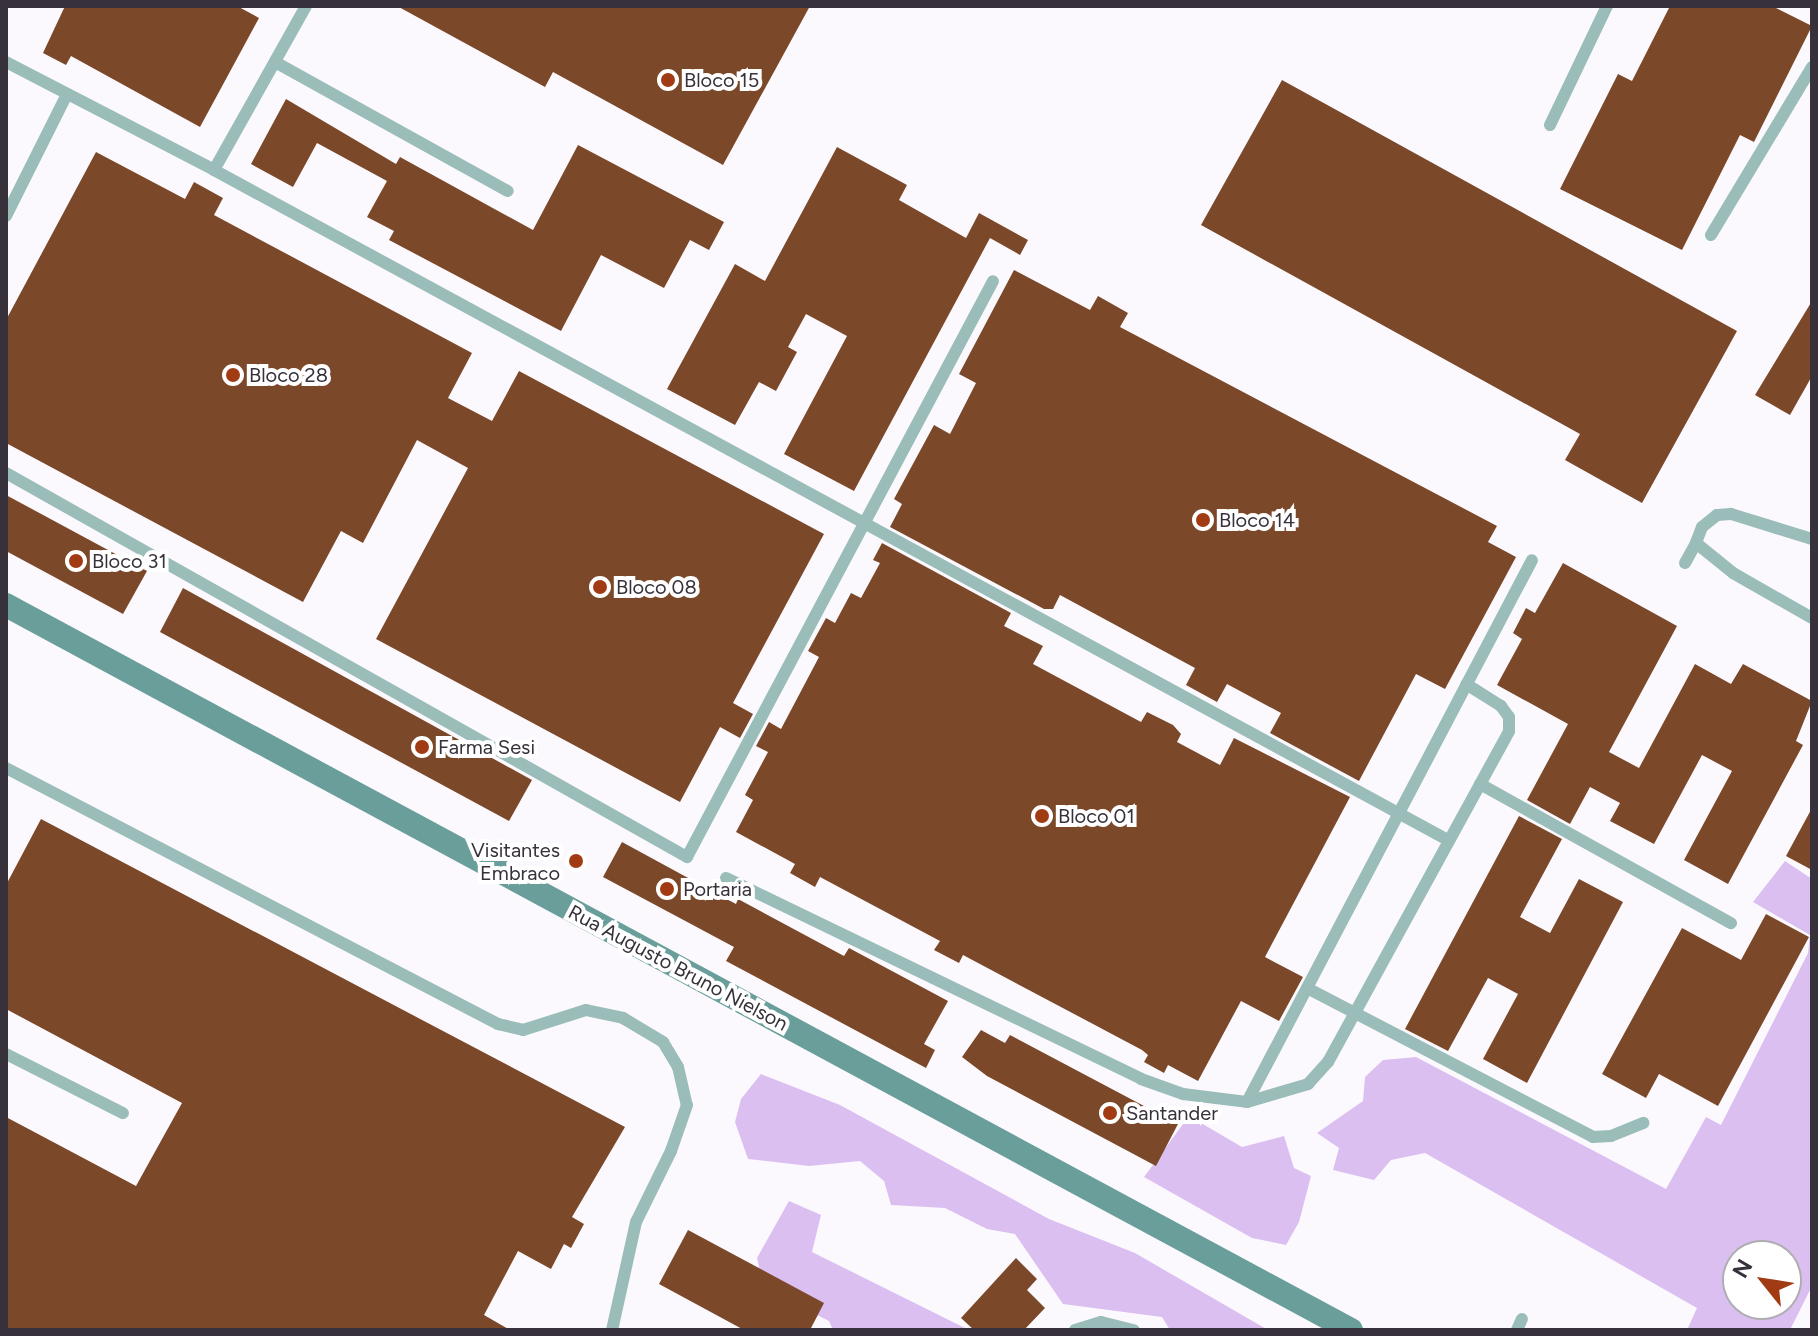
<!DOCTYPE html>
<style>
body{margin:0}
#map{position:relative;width:1818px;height:1336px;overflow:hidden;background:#fcf9fe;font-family:Figtree,sans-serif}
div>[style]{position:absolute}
.green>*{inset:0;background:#dcbff1}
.building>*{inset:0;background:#7b4929}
.service>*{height:12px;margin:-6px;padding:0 6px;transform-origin:6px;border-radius:6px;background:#9abdba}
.secondary>*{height:24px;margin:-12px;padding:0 12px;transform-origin:12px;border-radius:12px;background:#699e9b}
.dots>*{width:22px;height:22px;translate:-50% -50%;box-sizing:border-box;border:4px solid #fff;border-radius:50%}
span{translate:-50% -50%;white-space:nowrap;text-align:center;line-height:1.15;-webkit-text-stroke:8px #fff;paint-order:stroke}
.poi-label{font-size:20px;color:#37313b}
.left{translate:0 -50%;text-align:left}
.right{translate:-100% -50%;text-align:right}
.street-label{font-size:20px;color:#37313b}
.frame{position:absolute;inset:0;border:8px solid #37313b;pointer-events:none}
.north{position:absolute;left:1722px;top:1240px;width:80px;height:80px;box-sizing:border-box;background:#fff;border:2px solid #afadb1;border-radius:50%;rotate:300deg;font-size:22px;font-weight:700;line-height:32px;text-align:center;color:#37313b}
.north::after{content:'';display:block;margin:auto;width:28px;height:36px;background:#a13b14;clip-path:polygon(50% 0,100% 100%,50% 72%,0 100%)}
</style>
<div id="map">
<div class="green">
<div style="clip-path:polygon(evenodd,1785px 861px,1812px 879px,1812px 1286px,1790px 1330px,1687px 1330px,1697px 1308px,1425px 1153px,1391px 1160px,1374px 1180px,1333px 1170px,1339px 1148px,1317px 1133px,1363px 1101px,1365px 1077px,1383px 1060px,1416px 1057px,1666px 1189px,1706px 1117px,1721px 1125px,1808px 953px,1810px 935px,1753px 902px,1785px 861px,1738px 1256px,1786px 1256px,1786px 1304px,1738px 1304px,1738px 1256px)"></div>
<div style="clip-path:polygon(761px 1074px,840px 1105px,1049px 1219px,1135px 1253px,1268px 1330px,1170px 1330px,1162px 1317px,1063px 1304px,1015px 1234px,987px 1229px,945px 1208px,891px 1205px,884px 1181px,860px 1161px,809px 1166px,748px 1159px,735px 1122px,741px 1099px)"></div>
<div style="clip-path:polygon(1189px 1116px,1242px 1147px,1284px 1136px,1294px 1168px,1311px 1176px,1299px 1222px,1286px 1245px,1252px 1238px,1144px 1177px)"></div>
<div style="clip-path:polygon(789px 1201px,821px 1215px,812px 1252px,969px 1330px,833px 1330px,829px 1321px,764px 1289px,757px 1258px)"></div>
</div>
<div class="building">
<div style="clip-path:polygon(65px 6px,237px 6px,259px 18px,200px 127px,71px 56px,66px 65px,43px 53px)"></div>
<div style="clip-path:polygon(397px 6px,810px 6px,723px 165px,553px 72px,545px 87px)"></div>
<div style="clip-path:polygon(1670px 6px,1772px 6px,1812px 26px,1754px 142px,1740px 135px,1682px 250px,1560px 189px,1618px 74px,1632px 81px)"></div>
<div style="clip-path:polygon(1282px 80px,1737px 331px,1642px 503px,1565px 460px,1580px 434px,1201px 225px)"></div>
<div style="clip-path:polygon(286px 99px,396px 164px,400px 157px,533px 230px,578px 145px,724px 222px,709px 250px,690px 240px,664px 288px,601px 255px,561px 331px,389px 240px,394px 231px,367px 217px,387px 181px,317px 143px,293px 187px,251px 164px)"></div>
<div style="clip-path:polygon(837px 147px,907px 185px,899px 200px,966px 238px,979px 213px,1028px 240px,1020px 255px,990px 238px,854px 491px,784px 454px,847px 336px,806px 314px,788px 347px,797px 352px,776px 391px,759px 382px,735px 425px,667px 389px,735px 264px,765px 281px)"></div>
<div style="clip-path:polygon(96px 152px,185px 199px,194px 182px,223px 198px,214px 215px,472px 353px,448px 398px,492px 421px,519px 371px,824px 534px,733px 703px,753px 714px,740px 738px,720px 727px,680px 802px,376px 639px,468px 468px,417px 440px,363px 543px,341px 531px,303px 602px,6px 443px,6px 320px)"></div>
<div style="clip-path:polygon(1014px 270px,1090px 310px,1098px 296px,1128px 313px,1120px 327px,1497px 526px,1488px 542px,1516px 557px,1445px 689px,1416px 674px,1359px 781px,1270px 733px,1281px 713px,1227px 684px,1217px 702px,1186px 685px,1195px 668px,1060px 595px,1053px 609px,1044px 609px,890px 527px,902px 504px,894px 499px,934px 425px,950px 434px,976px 383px,959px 374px)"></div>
<div style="clip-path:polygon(1812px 301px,1812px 376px,1790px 415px,1755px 395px)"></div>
<div style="clip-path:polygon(6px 495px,147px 571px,123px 614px,6px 551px)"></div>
<div style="clip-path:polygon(882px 543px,1011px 613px,1004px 626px,1043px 646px,1033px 664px,1141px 722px,1147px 712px,1173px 725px,1181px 734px,1177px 742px,1220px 765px,1234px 738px,1350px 797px,1265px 957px,1303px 977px,1279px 1021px,1241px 1001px,1198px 1081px,1168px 1065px,1164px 1073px,1144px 1062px,1148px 1055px,1142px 1050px,963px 955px,959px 963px,934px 950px,940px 941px,820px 877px,815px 887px,790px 873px,795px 864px,736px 832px,753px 800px,745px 795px,768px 752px,756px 746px,769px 722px,781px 729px,819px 657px,808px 651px,826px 618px,835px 623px,851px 593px,861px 598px,880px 563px,873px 560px)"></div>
<div style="clip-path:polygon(1563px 563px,1677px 626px,1609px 752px,1639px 768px,1695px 664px,1731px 684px,1743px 664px,1812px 701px,1796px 741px,1803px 745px,1728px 884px,1684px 860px,1732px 771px,1702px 755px,1654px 844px,1610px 821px,1620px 803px,1590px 787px,1570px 824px,1527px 800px,1568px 724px,1497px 685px,1522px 639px,1513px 633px,1526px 608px,1535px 613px)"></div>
<div style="clip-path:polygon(183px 588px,532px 780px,509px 821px,160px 632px)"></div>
<div style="clip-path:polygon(1812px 808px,1812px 870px,1786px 856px)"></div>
<div style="clip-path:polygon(1519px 816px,1562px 839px,1520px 917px,1550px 933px,1579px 879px,1623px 902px,1527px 1083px,1483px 1059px,1518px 994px,1488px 978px,1448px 1051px,1405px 1029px)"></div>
<div style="clip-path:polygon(41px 819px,625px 1127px,572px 1217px,584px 1224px,571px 1248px,564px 1244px,551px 1269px,518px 1251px,484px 1315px,510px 1330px,6px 1330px,6px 1117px,136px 1186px,182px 1103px,6px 1009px,6px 885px)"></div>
<div style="clip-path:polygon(622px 842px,736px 904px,738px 899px,844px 956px,849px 948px,948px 1001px,924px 1044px,935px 1050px,926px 1068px,726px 961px,734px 947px,603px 877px)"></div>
<div style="clip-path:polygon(1766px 914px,1809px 937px,1718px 1106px,1659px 1074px,1646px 1098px,1602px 1074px,1682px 928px,1741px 960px)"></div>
<div style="clip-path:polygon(981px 1030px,1005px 1043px,1010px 1035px,1178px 1124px,1156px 1166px,987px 1076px,962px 1057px)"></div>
<div style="clip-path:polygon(688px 1230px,824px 1303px,810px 1330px,744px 1330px,659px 1284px)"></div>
<div style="clip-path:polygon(1016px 1258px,1037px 1279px,1027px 1290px,1045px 1308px,1024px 1330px,974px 1330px,961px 1318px)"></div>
</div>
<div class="service">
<div style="left:6px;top:62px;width:234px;rotate:27.4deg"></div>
<div style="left:214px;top:170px;width:188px;rotate:-60.7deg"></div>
<div style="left:275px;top:62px;width:266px;rotate:29deg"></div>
<div style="left:1550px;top:125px;width:132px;rotate:-64.4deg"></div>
<div style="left:214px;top:170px;width:1404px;rotate:28.5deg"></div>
<div style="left:6px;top:216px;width:136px;rotate:-63.4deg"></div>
<div style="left:1711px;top:235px;width:196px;rotate:-59deg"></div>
<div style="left:6px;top:473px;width:782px;rotate:29.42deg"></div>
<div style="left:687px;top:857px;width:652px;rotate:-62.02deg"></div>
<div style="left:1812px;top:539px;width:85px;rotate:-162.8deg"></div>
<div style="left:1731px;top:514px;width:14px;rotate:176deg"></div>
<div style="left:1717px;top:515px;width:19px;rotate:141deg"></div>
<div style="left:1702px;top:527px;width:17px;rotate:111deg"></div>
<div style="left:1696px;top:543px;width:48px;rotate:39deg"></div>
<div style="left:1733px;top:573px;width:91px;rotate:29.7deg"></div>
<div style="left:1685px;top:563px;width:23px;rotate:-61deg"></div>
<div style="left:6px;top:768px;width:555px;rotate:27.49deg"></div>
<div style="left:498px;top:1024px;width:26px;rotate:13deg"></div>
<div style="left:523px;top:1030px;width:66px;rotate:-17.6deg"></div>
<div style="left:586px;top:1010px;width:38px;rotate:12deg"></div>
<div style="left:623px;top:1018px;width:47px;rotate:31deg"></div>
<div style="left:663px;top:1042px;width:29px;rotate:59deg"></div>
<div style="left:678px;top:1067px;width:39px;rotate:77deg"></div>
<div style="left:687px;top:1105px;width:49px;rotate:109.2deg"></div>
<div style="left:671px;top:1151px;width:79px;rotate:116.2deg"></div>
<div style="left:636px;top:1222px;width:111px;rotate:102.5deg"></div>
<div style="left:1480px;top:784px;width:287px;rotate:29deg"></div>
<div style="left:726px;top:878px;width:461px;rotate:25.8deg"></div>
<div style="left:1141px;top:1079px;width:45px;rotate:19.7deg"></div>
<div style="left:1183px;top:1094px;width:64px;rotate:7.1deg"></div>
<div style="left:1247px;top:1102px;width:64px;rotate:-16.4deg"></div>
<div style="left:1308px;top:1084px;width:30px;rotate:-48deg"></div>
<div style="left:1328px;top:1062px;width:377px;rotate:-61.3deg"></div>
<div style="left:1509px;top:731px;width:14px;rotate:-90deg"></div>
<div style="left:1509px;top:717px;width:14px;rotate:-126deg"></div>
<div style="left:1501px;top:706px;width:41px;rotate:-147.8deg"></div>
<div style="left:1307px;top:988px;width:322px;rotate:27.5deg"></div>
<div style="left:1593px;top:1137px;width:18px;rotate:-3deg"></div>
<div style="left:1611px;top:1136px;width:35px;rotate:-22deg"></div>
<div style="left:6px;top:1054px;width:131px;rotate:26.8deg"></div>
<div style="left:1247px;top:1102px;width:612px;rotate:-62.26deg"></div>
<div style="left:1075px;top:1330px;width:27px;rotate:-17deg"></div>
<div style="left:1101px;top:1322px;width:34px;rotate:14deg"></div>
<div style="left:1517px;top:1330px;width:12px;rotate:-66deg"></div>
</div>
<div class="secondary">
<div style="left:6px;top:605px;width:1528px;rotate:28.33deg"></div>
</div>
<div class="dots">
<div style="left:668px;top:80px;background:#a13b14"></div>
<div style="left:233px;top:375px;background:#a13b14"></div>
<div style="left:1203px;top:520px;background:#a13b14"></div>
<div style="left:76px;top:561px;background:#a13b14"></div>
<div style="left:600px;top:587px;background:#a13b14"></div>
<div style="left:422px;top:747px;background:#a13b14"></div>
<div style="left:1042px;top:816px;background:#a13b14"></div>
<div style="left:576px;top:861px;background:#a13b14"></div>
<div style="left:667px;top:889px;background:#a13b14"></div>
<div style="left:1110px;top:1113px;background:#a13b14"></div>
</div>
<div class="poi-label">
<span class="left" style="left:684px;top:80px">Bloco 15</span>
<span class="left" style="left:249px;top:375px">Bloco 28</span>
<span class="left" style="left:1219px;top:520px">Bloco 14</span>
<span class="left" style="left:92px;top:561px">Bloco 31</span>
<span class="left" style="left:616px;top:587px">Bloco 08</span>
<span class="left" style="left:438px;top:747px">Farma Sesi</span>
<span class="left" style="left:1058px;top:816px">Bloco 01</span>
<span class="right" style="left:560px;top:862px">Visitantes<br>Embraco</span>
<span class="left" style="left:683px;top:889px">Portaria</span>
<span class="left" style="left:1126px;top:1113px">Santander</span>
</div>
<div class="street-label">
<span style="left:678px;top:968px;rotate:28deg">Rua Augusto Bruno Nielson</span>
</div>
<div class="frame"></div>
<div class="north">N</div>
</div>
